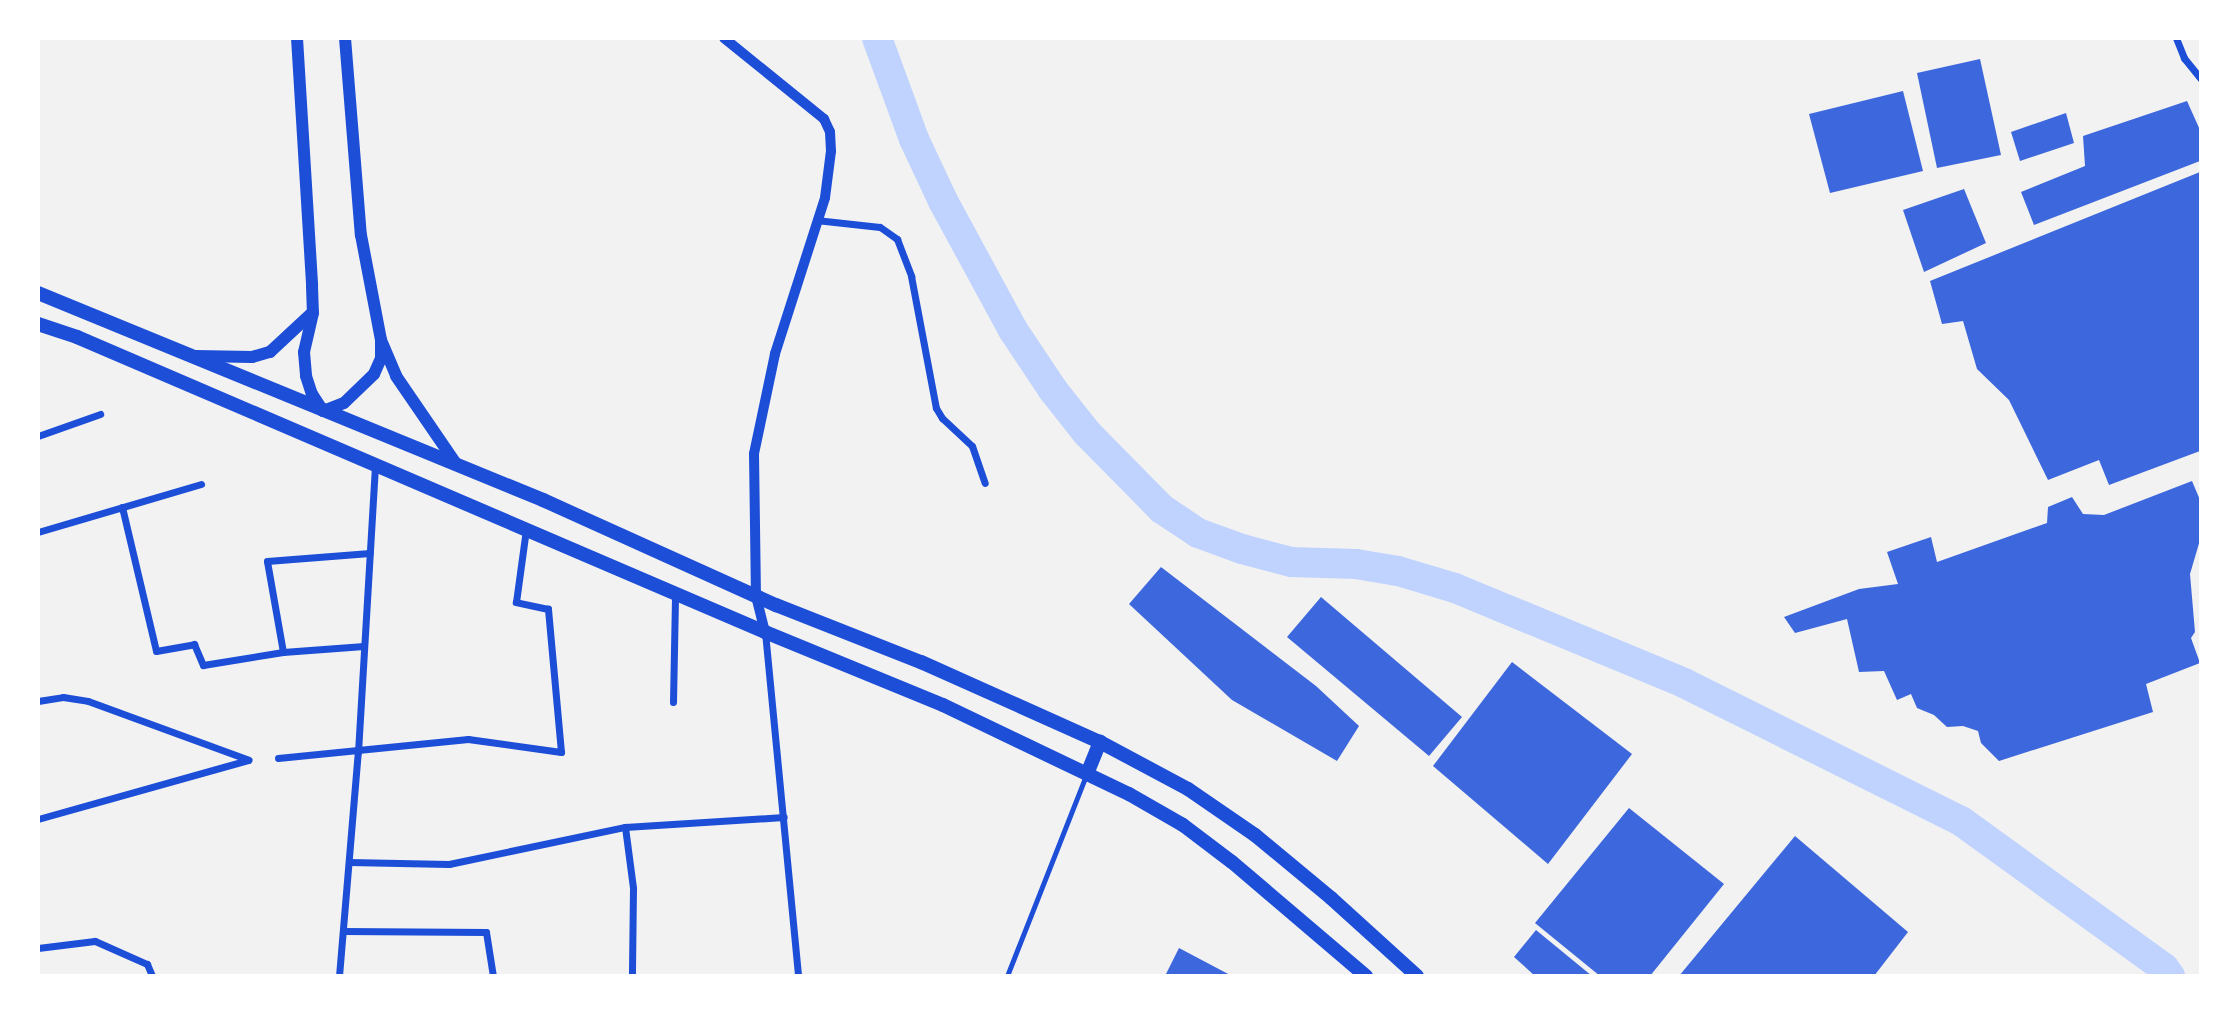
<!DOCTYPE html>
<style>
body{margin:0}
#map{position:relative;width:2239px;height:1014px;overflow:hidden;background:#f2f2f2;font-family:"Space Grotesk",sans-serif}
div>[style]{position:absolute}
.river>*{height:30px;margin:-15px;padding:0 15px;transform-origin:15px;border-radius:15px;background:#bfd3fe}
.building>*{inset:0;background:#3d67dc}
.service>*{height:4.5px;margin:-2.25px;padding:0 2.25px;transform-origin:2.25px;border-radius:2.25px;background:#1d4ed8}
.minor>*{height:7px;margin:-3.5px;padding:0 3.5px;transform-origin:3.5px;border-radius:3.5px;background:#1d4ed8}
.tertiary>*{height:10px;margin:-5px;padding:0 5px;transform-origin:5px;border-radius:5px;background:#1d4ed8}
.secondary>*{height:12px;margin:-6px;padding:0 6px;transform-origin:6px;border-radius:6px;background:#1d4ed8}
.trunk>*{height:14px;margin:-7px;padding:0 7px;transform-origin:7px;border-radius:7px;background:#1d4ed8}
span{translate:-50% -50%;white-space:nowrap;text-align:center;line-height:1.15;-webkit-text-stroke:7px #fff;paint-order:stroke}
.frame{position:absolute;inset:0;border:40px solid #fff;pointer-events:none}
</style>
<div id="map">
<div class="river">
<div style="left:877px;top:38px;width:108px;rotate:69.9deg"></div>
<div style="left:914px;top:139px;width:68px;rotate:64.9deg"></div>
<div style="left:943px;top:201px;width:147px;rotate:61.5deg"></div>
<div style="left:1013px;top:330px;width:72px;rotate:56.3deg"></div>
<div style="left:1053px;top:390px;width:55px;rotate:51.7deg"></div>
<div style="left:1087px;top:433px;width:107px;rotate:45.4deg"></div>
<div style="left:1162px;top:509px;width:43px;rotate:33.7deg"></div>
<div style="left:1198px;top:533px;width:47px;rotate:20deg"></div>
<div style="left:1242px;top:549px;width:51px;rotate:14.9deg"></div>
<div style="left:1291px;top:562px;width:65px;rotate:1.8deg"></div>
<div style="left:1356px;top:564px;width:43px;rotate:9.5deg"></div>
<div style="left:1398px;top:571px;width:59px;rotate:16.6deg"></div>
<div style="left:1455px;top:588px;width:248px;rotate:22.5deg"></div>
<div style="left:1684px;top:683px;width:309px;rotate:26.5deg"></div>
<div style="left:1961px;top:821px;width:251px;rotate:35.9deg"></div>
<div style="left:2164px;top:968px;width:10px;rotate:53deg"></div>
</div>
<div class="building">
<div style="clip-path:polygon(1980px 59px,2001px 155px,1937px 168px,1917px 73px)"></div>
<div style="clip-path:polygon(1903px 91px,1923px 171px,1830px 193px,1809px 114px)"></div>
<div style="clip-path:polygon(2187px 101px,2200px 130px,2200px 161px,2034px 225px,2021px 192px,2085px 166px,2083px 136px)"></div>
<div style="clip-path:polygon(2066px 113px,2074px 143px,2020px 161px,2011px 132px)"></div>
<div style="clip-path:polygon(2200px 172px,2200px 451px,2109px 485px,2099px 460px,2048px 480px,2009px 400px,1977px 369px,1963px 321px,1942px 324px,1930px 281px)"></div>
<div style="clip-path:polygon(1964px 189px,1986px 243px,1924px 272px,1903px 210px)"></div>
<div style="clip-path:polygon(2192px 481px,2200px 500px,2200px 540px,2190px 574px,2195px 632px,2191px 638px,2200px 663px,2146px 684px,2153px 712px,1999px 761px,1981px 743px,1978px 731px,1963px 726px,1947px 727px,1934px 715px,1917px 708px,1911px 694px,1897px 700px,1884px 671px,1859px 672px,1847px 619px,1795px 633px,1784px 617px,1859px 589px,1898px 584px,1887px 552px,1931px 537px,1937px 562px,2047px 523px,2048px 507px,2072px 497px,2083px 514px,2104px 515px)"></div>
<div style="clip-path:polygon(1161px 567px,1316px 686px,1359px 726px,1337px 761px,1232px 700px,1129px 604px)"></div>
<div style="clip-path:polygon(1321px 597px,1462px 717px,1429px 756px,1287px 637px)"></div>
<div style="clip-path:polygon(1512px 662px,1632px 754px,1548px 864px,1433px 766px)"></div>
<div style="clip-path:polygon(1629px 808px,1724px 884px,1650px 976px,1600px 976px,1535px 923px)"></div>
<div style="clip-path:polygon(1795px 836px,1908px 932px,1874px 976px,1679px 976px)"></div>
<div style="clip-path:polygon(1536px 930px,1592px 976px,1535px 976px,1514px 957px)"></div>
<div style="clip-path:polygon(1179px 948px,1232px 976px,1165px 976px)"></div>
</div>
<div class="service">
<div style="left:1007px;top:976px;width:213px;rotate:-68.5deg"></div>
</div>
<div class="minor">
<div style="left:2176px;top:38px;width:22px;rotate:68deg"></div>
<div style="left:2184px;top:58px;width:26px;rotate:51deg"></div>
<div style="left:816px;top:220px;width:64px;rotate:6.2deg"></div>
<div style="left:880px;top:227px;width:21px;rotate:35deg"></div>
<div style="left:897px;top:239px;width:40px;rotate:69deg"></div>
<div style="left:911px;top:276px;width:134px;rotate:79.3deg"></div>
<div style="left:936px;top:408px;width:12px;rotate:59deg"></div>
<div style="left:942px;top:418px;width:41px;rotate:43deg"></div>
<div style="left:972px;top:446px;width:39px;rotate:71deg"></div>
<div style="left:38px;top:436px;width:66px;rotate:-19.5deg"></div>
<div style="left:122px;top:507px;width:148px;rotate:76.7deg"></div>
<div style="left:156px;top:651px;width:39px;rotate:-10deg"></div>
<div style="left:194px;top:644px;width:23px;rotate:67deg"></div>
<div style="left:203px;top:665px;width:81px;rotate:-9.2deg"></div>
<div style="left:283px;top:652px;width:81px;rotate:-4.2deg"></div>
<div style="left:38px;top:532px;width:170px;rotate:-16.4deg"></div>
<div style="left:765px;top:632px;width:346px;rotate:84.5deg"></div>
<div style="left:283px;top:652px;width:92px;rotate:-100deg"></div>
<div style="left:267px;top:561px;width:103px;rotate:-4.4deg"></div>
<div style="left:38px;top:701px;width:25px;rotate:-9deg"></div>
<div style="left:63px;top:697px;width:25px;rotate:9deg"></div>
<div style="left:88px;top:701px;width:171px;rotate:20.1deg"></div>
<div style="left:673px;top:702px;width:109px;rotate:-88.9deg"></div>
<div style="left:278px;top:758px;width:191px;rotate:-5.7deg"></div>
<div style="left:468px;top:739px;width:94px;rotate:8deg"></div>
<div style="left:561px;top:752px;width:144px;rotate:-95.2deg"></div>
<div style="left:548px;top:609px;width:33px;rotate:-168deg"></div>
<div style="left:516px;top:602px;width:74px;rotate:-82.2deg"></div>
<div style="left:38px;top:819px;width:218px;rotate:-15.7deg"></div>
<div style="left:625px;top:827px;width:62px;rotate:82.5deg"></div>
<div style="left:633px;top:888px;width:88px;rotate:90.7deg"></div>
<div style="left:349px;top:862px;width:100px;rotate:1.1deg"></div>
<div style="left:449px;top:864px;width:180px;rotate:-11.9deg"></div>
<div style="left:625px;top:827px;width:159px;rotate:-3.6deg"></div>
<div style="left:343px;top:931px;width:143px;rotate:0.4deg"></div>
<div style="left:486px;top:932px;width:45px;rotate:81deg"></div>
<div style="left:38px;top:948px;width:57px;rotate:-7deg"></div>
<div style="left:95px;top:941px;width:57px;rotate:23.9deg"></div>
<div style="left:147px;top:964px;width:13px;rotate:67deg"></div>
<div style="left:339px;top:976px;width:225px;rotate:-85.2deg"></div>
<div style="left:358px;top:752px;width:289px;rotate:-86.6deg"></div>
</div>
<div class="tertiary">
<div style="left:724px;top:38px;width:129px;rotate:39deg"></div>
<div style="left:824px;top:119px;width:14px;rotate:65deg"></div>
<div style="left:830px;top:132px;width:19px;rotate:87deg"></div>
<div style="left:831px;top:151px;width:47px;rotate:97.3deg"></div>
<div style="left:825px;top:198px;width:164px;rotate:107.8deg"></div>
<div style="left:775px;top:354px;width:102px;rotate:101.9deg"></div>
<div style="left:754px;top:454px;width:142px;rotate:89.2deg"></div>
<div style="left:756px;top:596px;width:37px;rotate:76deg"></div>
</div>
<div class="secondary">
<div style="left:297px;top:38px;width:248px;rotate:86.5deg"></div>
<div style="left:312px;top:286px;width:27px;rotate:88deg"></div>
<div style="left:313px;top:313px;width:40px;rotate:103deg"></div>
<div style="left:304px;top:352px;width:24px;rotate:85deg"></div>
<div style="left:306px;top:376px;width:19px;rotate:72deg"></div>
<div style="left:312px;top:394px;width:20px;rotate:57deg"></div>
<div style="left:323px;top:411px;width:22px;rotate:-21deg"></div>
<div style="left:344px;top:403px;width:42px;rotate:-44deg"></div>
<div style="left:374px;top:374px;width:17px;rotate:-66deg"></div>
<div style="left:381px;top:358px;width:18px;rotate:-90deg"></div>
<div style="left:345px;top:38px;width:198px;rotate:85.4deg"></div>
<div style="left:361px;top:235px;width:107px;rotate:79.2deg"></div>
<div style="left:381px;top:340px;width:39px;rotate:67deg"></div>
<div style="left:396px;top:376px;width:108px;rotate:55.6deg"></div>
<div style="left:196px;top:356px;width:56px;rotate:1deg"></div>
<div style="left:252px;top:357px;width:19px;rotate:-16deg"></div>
<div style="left:270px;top:352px;width:57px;rotate:-42.9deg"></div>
</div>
<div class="trunk">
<div style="left:38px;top:293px;width:546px;rotate:22.29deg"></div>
<div style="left:543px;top:500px;width:256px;rotate:24.3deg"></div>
<div style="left:776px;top:605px;width:156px;rotate:21.5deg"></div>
<div style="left:921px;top:662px;width:196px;rotate:24.1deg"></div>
<div style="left:1100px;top:742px;width:100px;rotate:28.1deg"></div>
<div style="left:1188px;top:789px;width:81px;rotate:34.5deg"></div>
<div style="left:1255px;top:835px;width:99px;rotate:39.7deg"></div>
<div style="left:1331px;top:898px;width:116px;rotate:42.2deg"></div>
<div style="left:38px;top:324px;width:41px;rotate:18.4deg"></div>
<div style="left:77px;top:337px;width:749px;rotate:23.21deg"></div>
<div style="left:765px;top:632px;width:192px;rotate:22.3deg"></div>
<div style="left:943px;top:705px;width:206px;rotate:25.6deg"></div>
<div style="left:1129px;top:794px;width:62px;rotate:29.9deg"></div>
<div style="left:1183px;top:825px;width:61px;rotate:37.1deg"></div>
<div style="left:1232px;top:862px;width:176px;rotate:40.4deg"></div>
<div style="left:1087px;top:774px;width:35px;rotate:-68deg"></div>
</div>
<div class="frame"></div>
</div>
